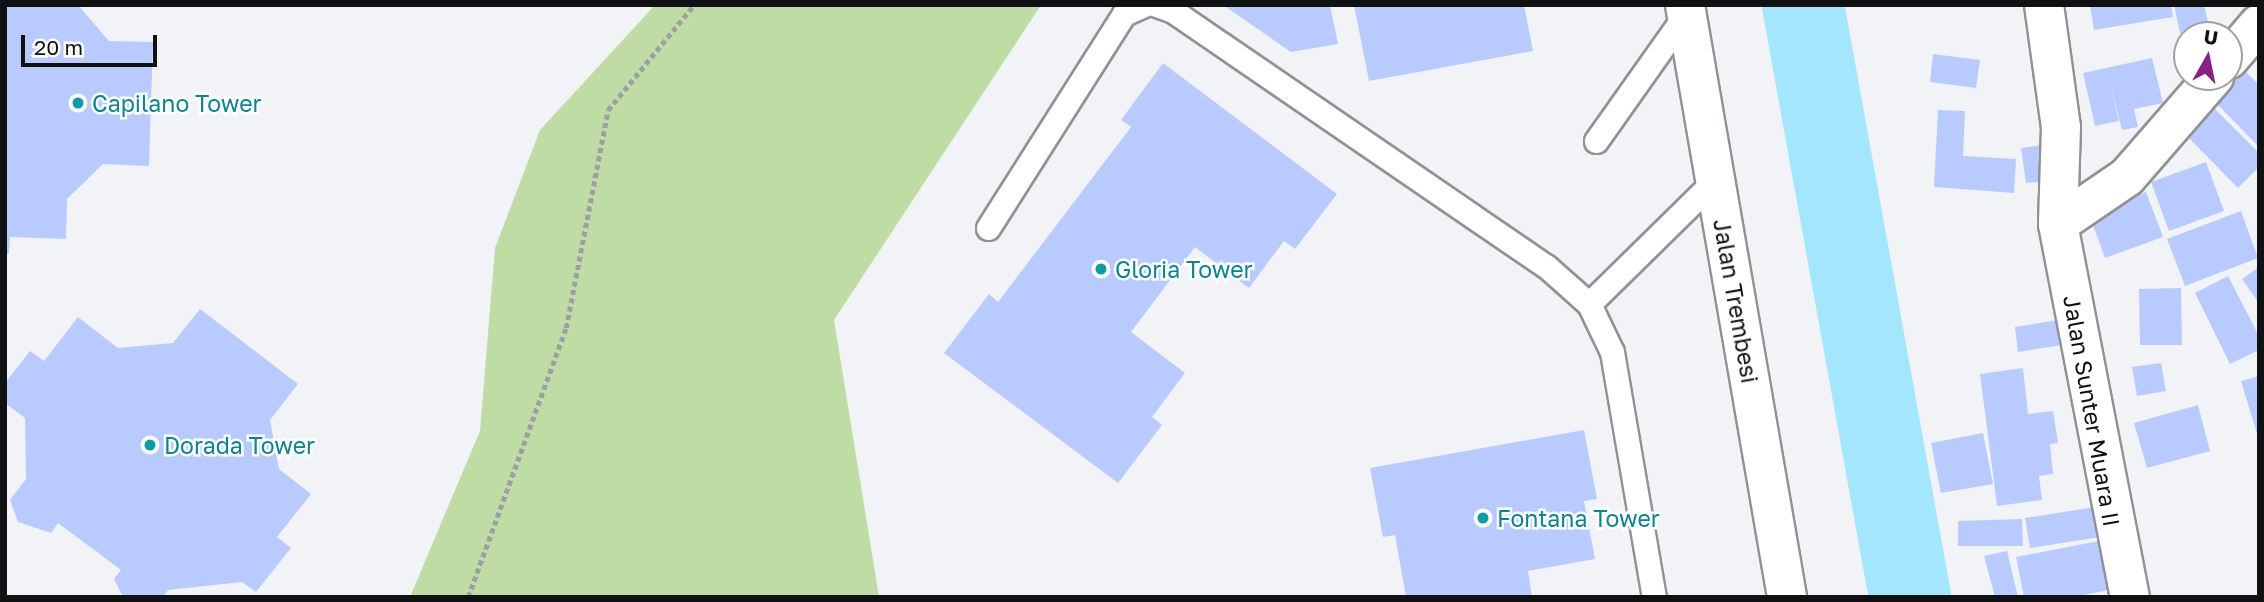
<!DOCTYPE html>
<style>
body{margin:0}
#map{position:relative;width:2264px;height:602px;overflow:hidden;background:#f1f3f7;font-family:"Golos Text",sans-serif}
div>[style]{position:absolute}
.green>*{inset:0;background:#bedca4}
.river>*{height:82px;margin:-41px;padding:0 41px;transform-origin:41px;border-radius:41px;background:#a4e6fe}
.building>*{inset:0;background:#b9cbfe}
.path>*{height:4.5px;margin-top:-2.25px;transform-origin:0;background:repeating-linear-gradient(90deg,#9e9fa2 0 5px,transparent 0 8.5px)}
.roads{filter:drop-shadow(2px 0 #909296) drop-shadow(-2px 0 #909296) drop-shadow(0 2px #909296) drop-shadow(0 -2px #909296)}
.service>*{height:23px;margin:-11.5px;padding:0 11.5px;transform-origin:11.5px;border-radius:11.5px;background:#fff}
.minor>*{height:38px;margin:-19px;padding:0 19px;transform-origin:19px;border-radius:19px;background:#fff}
.tertiary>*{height:38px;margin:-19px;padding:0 19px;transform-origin:19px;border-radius:19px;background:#fff}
.dots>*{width:19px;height:19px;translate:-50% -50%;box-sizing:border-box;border:4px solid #fff;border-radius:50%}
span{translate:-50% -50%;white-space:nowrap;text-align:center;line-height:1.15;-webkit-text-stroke:5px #fff;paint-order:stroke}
.culture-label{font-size:23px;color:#0d838f}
.left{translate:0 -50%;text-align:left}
.street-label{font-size:23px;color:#101112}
.frame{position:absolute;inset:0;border:7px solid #101112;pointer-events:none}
.north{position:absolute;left:2173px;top:21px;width:70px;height:70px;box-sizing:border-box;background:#fff;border:2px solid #9fa0a0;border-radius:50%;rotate:9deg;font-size:19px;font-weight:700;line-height:28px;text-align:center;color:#101112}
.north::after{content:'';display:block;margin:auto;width:24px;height:32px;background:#872087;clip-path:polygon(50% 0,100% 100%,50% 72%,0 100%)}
.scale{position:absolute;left:21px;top:35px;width:136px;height:32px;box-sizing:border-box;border:4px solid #101112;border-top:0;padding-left:9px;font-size:21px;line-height:24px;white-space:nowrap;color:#101112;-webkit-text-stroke:5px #fff;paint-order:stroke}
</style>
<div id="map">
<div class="green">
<div style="clip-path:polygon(655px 5px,1041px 5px,834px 320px,879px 597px,410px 597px,480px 431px,495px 248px,540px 130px)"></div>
</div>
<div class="river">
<div style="left:1803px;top:5px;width:602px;rotate:79.75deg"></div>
</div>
<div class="building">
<div style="clip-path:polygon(5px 5px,78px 5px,109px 41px,153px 42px,149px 166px,103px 164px,67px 199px,66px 239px,10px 237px,9px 254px,5px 254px)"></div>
<div style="clip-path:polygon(1223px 5px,1330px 5px,1338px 44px,1291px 52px)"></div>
<div style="clip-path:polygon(1354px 5px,1524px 5px,1533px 51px,1369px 81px)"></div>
<div style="clip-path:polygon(2090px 5px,2171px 5px,2173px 17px,2094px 30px)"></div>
<div style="clip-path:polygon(2174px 5px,2204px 5px,2211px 35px,2187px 35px,2184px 51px)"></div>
<div style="clip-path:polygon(1933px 54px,1980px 60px,1976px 88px,1930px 82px)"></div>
<div style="clip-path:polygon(2152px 58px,2163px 103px,2134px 109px,2138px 127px,2122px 130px,2109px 78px,2119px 121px,2095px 126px,2083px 73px)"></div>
<div style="clip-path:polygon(1163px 63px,1337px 194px,1295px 249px,1284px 241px,1249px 288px,1195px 247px,1131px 332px,1185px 373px,1152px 417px,1162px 425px,1118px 483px,944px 353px,989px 294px,998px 302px,1131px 127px,1121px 120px)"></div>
<div style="clip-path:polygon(2242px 68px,2259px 85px,2259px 147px,2211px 98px)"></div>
<div style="clip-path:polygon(2206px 100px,2259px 153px,2259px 167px,2238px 188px,2178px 127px)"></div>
<div style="clip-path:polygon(1938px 110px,1965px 111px,1963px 156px,2016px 159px,2014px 193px,1934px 187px)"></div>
<div style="clip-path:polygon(2051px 144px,2056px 180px,2026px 183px,2021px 148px)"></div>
<div style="clip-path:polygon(2206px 162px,2224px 211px,2169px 231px,2151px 182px)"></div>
<div style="clip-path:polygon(2146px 192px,2163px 237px,2105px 258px,2089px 214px)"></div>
<div style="clip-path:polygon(2241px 211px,2258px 258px,2185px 286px,2167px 239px)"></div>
<div style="clip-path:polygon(2259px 267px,2259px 303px,2242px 279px)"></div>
<div style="clip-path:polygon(2228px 276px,2259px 336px,2259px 350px,2230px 364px,2195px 293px)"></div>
<div style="clip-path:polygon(2181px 288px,2182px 345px,2140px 345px,2139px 289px)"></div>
<div style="clip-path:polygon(200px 309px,298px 384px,270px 420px,279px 469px,311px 494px,277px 537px,291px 548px,256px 592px,242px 582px,168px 590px,163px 597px,123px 597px,114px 579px,121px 570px,58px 523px,51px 533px,18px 522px,10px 500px,26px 479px,25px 418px,5px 403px,5px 383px,30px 351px,44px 361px,78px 317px,118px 348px,173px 343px)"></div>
<div style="clip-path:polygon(2070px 318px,2074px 343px,2018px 352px,2015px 327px)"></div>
<div style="clip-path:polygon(2161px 363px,2166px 391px,2137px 396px,2132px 367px)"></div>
<div style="clip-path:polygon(2023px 368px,2028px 414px,2053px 411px,2058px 443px,2050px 444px,2053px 474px,2039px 476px,2042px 500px,1997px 506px,1980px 374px)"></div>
<div style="clip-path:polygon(2259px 376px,2259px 437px,2258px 437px,2241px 381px)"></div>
<div style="clip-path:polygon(2198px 405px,2210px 451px,2147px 468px,2134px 423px)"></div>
<div style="clip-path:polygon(1584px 430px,1597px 499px,1584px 501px,1595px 559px,1528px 571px,1532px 597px,1406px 597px,1395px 535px,1383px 537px,1370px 468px)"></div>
<div style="clip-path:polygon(1983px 433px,1993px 484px,1941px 493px,1931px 443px)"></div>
<div style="clip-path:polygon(2095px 507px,2100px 537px,2030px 548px,2025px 518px)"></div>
<div style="clip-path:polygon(2022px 519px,2023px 546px,1958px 546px,1958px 521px)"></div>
<div style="clip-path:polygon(2099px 541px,2109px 590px,2074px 597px,2024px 597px,2016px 557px)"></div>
<div style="clip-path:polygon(2007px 551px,2018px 597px,1995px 597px,1984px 556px)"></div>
</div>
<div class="path">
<div style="left:468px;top:597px;width:286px;rotate:-70deg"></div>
<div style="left:566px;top:328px;width:222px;rotate:-79.1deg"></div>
<div style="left:608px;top:110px;width:136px;rotate:-50.7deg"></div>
</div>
<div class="roads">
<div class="service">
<div style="left:1156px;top:5px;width:18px;rotate:19deg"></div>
<div style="left:1173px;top:11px;width:452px;rotate:34.4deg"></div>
<div style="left:1546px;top:266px;width:57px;rotate:41.5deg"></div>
<div style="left:1589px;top:304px;width:53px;rotate:64.4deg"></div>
<div style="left:1612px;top:352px;width:249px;rotate:80.3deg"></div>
<div style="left:1596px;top:141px;width:156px;rotate:-54.7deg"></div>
<div style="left:988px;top:228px;width:254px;rotate:-57.6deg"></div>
<div style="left:1124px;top:14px;width:22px;rotate:-24deg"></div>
<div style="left:1589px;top:304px;width:177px;rotate:-44.5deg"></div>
</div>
<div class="minor">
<div style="left:2044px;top:5px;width:123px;rotate:82.1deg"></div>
<div style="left:2061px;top:127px;width:97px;rotate:91.8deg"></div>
<div style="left:2058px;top:224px;width:380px;rotate:79.1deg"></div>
<div style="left:2229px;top:59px;width:46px;rotate:-49.4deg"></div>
<div style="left:2058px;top:224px;width:83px;rotate:-34.3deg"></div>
<div style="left:2127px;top:177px;width:133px;rotate:-49deg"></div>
</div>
<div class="tertiary">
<div style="left:1685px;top:5px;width:601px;rotate:80.22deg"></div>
</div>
</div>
<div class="dots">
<div style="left:78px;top:103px;background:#0f9aa8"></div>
<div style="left:1101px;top:269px;background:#0f9aa8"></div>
<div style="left:150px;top:445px;background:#0f9aa8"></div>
<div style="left:1483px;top:518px;background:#0f9aa8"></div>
</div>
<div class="culture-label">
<span class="left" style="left:92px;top:103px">Capilano Tower</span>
<span class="left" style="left:1115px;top:269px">Gloria Tower</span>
<span class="left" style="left:164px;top:445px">Dorada Tower</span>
<span class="left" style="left:1497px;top:518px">Fontana Tower</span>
</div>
<div class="street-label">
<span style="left:1736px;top:301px;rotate:80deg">Jalan Trembesi</span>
<span style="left:2092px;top:411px;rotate:80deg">Jalan Sunter Muara II</span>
</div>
<div class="frame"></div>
<div class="north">U</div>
<div class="scale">20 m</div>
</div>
